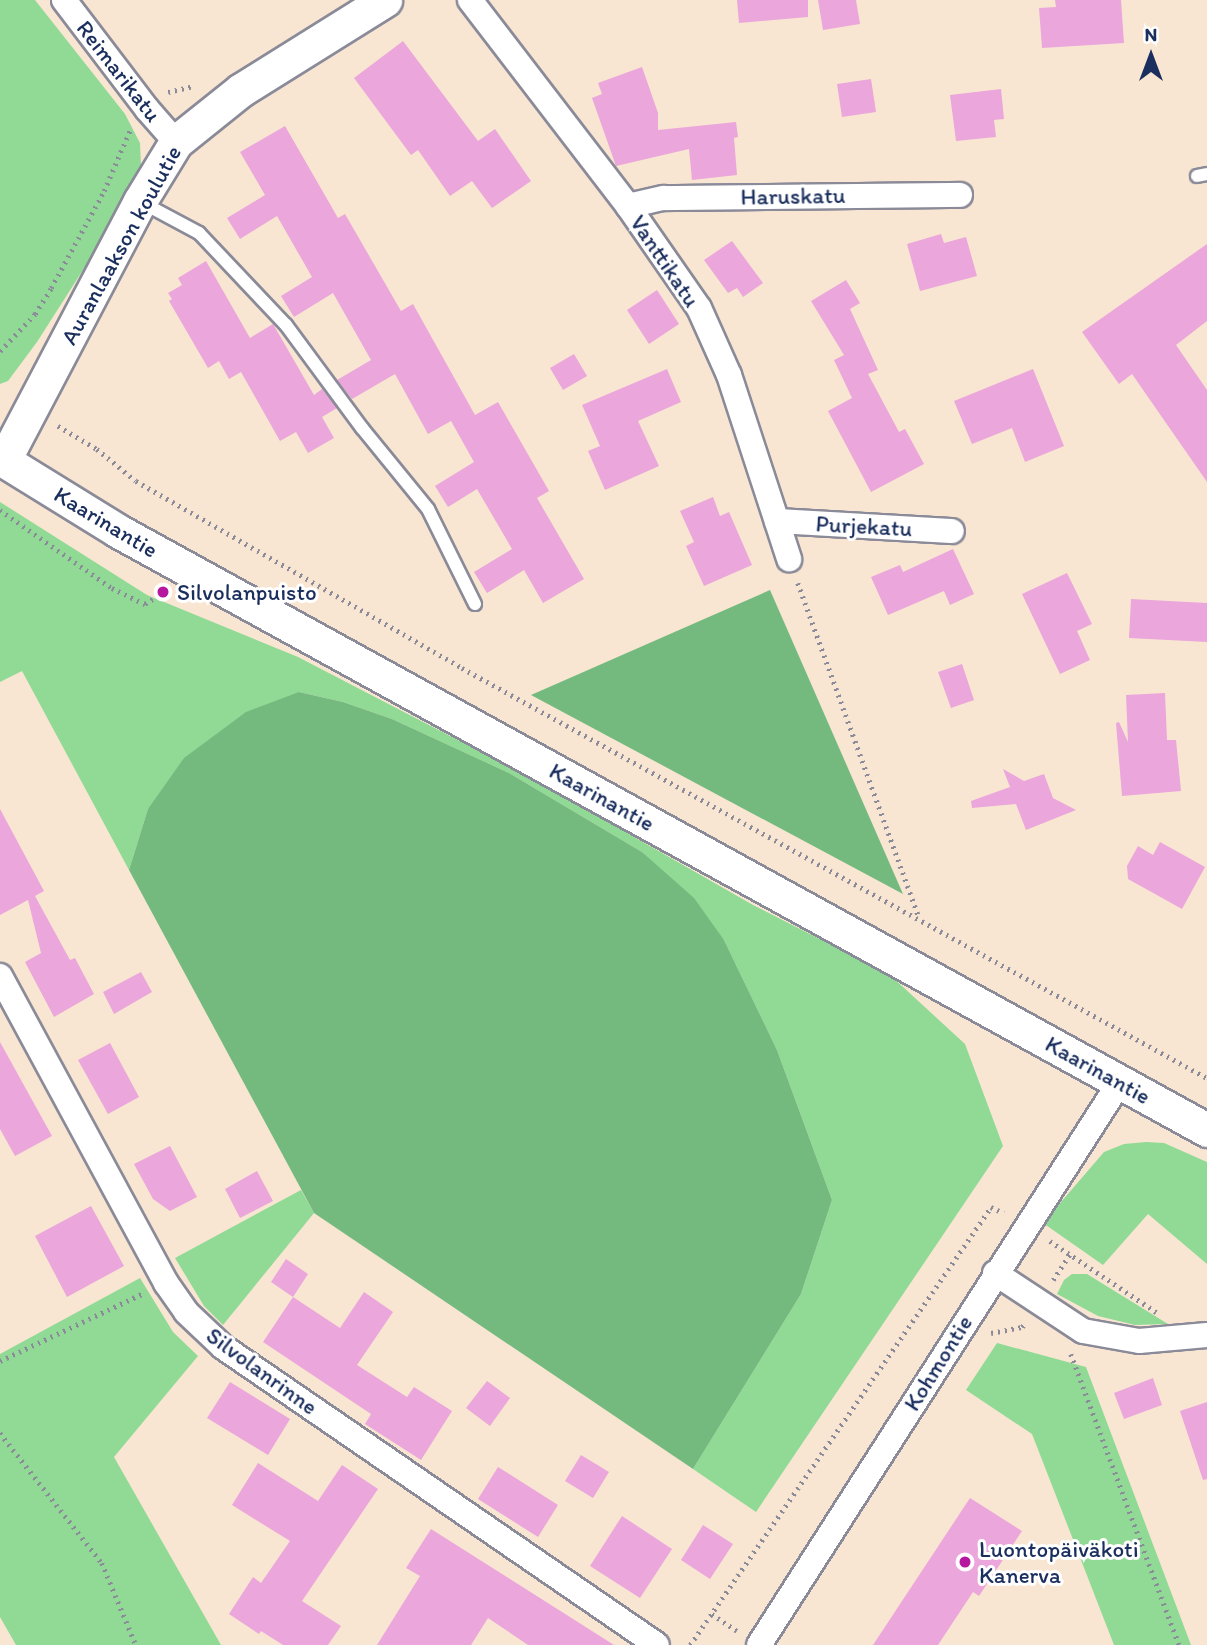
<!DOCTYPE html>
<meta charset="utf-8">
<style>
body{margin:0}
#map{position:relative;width:1207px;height:1645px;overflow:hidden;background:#f8e6d2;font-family:Itim,sans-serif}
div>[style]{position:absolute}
.green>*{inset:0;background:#90da96}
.forest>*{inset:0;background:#74ba7f}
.building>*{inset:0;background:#eba6db}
.path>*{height:4.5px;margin-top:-2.25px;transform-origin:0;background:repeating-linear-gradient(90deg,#8a8a98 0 2px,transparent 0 7px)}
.roads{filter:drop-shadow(2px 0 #8a8a98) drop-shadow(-2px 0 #8a8a98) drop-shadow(0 2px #8a8a98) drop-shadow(0 -2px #8a8a98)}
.lane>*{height:12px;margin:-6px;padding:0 6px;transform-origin:6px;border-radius:6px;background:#fff}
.street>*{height:24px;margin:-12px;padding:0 12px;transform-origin:12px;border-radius:12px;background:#fff}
.secondary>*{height:33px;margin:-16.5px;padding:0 16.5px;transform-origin:16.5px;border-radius:16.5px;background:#fff}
.dots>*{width:19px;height:19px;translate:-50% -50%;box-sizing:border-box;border:4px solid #fff;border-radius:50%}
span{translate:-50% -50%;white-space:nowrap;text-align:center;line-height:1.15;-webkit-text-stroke:6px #fff;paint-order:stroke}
.street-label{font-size:23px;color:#1b2f5e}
.poi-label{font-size:23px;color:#1b2f5e}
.left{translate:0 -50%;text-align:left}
.north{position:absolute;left:1116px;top:21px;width:70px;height:70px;-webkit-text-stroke:5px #fff;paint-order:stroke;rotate:0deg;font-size:19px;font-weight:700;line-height:28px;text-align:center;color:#1b2f5e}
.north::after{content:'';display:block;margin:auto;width:24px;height:32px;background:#1b2f5e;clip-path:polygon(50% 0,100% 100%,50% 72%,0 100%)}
</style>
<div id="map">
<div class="green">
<div style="clip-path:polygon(0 0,35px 0,125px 114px,140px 143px,141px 167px,134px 190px,37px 342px,8px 381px,0 384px)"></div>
<div style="clip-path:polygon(0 502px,147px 595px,298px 657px,531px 778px,753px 905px,890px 975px,965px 1044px,1003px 1146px,756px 1512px,693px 1469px,801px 1294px,832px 1200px,777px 1050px,724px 940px,642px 852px,509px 773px,392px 719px,343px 702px,299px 692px,148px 809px,129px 870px,22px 671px,0 682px)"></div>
<div style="clip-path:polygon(1146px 1142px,1164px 1143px,1207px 1162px,1207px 1264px,1148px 1214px,1103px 1265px,1043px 1223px,1104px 1152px,1124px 1144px)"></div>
<div style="clip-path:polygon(301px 1190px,314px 1213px,223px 1325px,204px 1306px,175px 1258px)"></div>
<div style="clip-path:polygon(1072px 1274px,1087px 1274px,1168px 1324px,1135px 1325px,1098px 1316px,1057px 1294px,1064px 1280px)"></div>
<div style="clip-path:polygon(140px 1278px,173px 1332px,198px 1356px,114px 1457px,221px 1645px,16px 1645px,0 1617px,0 1354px)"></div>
<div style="clip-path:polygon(997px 1343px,1086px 1367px,1191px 1645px,1114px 1645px,1032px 1434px,966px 1390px)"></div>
</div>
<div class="forest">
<div style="clip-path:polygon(770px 590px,903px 894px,531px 695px)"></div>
<div style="clip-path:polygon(299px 692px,343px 702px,392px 719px,509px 773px,642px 852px,694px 898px,724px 940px,777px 1050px,832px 1200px,801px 1294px,693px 1469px,314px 1213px,129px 870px,148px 809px,184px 758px,246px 712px)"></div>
</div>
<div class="building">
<div style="clip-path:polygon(737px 0,808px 0,808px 17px,739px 23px)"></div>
<div style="clip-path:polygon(818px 0,856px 0,860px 24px,823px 30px)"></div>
<div style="clip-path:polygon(1055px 0,1121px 0,1124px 43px,1042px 48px,1039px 8px,1056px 7px)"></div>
<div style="clip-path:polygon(403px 41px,478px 141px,495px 129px,531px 181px,492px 208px,472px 181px,450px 196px,418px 150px,411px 155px,354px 78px)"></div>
<div style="clip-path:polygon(642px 67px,658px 113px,658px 130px,736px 122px,738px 137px,734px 138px,737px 175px,692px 180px,689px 149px,616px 166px,592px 98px,602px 94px,598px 83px)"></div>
<div style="clip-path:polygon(871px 79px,876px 112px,842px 117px,837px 84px)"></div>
<div style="clip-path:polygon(1001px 89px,1004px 119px,994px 120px,996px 137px,956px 141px,950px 95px)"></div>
<div style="clip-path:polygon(285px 126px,338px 218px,345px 214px,401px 311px,413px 304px,475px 415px,498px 402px,549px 491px,537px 498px,584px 579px,543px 603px,524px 570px,487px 593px,474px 572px,512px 549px,477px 489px,448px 507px,435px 486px,474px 462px,451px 421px,428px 434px,395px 374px,352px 399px,337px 380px,371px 360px,333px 293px,294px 317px,281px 296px,312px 277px,277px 216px,240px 239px,227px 218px,265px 195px,240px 152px)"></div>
<div style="clip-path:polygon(941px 234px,944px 243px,966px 237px,977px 276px,920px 291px,907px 244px)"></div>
<div style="clip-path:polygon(732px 241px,763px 283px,743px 297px,737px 288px,728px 293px,704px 260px)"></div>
<div style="clip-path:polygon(1207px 244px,1207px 321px,1176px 345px,1207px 390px,1207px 482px,1132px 374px,1119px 384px,1082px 332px)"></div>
<div style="clip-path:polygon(206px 261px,250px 338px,273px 324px,314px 395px,322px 389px,337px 408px,322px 417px,334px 438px,308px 453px,296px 432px,280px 441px,241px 372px,229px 379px,219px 361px,208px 368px,169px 301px,172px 299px,168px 293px,182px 285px,178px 278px)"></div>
<div style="clip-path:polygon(846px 280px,860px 303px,850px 309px,878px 370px,868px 374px,899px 432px,905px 429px,924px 464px,871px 492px,828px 411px,852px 398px,834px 360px,844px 355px,811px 301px)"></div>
<div style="clip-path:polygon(657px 290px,679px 324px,649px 344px,627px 310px)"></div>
<div style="clip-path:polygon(574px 354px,587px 376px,563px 390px,550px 368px)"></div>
<div style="clip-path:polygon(667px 369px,681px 402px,638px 421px,659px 466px,605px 490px,588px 451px,600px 446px,582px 405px)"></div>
<div style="clip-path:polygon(1033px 369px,1064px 446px,1025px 462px,1012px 428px,972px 444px,954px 401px)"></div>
<div style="clip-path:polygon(713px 497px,720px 516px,729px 512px,752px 565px,704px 586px,686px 546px,694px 542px,680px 511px)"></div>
<div style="clip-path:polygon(953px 549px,974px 594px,950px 605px,944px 591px,888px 615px,871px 577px,900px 565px,903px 572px)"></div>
<div style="clip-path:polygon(1067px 573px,1092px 624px,1077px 631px,1090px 660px,1060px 674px,1022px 594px)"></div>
<div style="clip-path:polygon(1131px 599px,1207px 603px,1207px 642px,1129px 638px)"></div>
<div style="clip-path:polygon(962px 664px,974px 700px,951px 708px,938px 672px)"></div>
<div style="clip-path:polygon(1165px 693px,1167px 740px,1176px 740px,1181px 791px,1122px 796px,1116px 723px,1119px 722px,1128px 742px,1126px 695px)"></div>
<div style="clip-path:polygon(1003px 769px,1024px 781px,1044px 774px,1053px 798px,1076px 810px,1026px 830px,1016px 804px,972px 808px,971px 801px,1010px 787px)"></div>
<div style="clip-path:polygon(0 809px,44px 891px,35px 896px,70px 960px,75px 958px,94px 994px,54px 1017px,25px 962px,41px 953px,28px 900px,0 915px)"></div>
<div style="clip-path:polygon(1160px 842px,1205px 867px,1182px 909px,1128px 879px,1127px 866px,1138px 846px,1153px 855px)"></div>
<div style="clip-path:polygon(141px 972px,152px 992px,114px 1014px,103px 992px)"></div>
<div style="clip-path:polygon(0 1042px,52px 1136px,15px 1156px,0 1129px)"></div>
<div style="clip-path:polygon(110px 1043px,139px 1097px,108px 1114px,78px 1060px)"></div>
<div style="clip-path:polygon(170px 1146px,197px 1197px,170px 1211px,153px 1199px,134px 1164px)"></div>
<div style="clip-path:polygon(257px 1171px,273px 1201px,240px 1218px,225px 1189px)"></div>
<div style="clip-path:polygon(91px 1206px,124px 1266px,67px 1297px,35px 1236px)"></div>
<div style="clip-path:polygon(286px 1259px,308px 1274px,293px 1297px,271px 1282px)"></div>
<div style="clip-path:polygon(364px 1292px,393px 1312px,357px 1365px,407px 1397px,414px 1387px,452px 1411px,421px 1460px,365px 1424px,371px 1414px,263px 1342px,293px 1297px,340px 1328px)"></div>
<div style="clip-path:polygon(1153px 1378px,1162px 1405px,1124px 1419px,1114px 1393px)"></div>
<div style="clip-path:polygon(487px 1381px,510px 1398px,490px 1426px,466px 1408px)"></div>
<div style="clip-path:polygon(230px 1382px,290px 1419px,268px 1455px,207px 1418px)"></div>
<div style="clip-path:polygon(1207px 1402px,1207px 1479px,1203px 1480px,1180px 1411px)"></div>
<div style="clip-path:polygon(581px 1455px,609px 1472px,593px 1498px,565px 1481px)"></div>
<div style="clip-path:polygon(258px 1463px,318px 1501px,342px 1465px,378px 1489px,302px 1601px,341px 1626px,328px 1645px,283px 1645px,261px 1631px,259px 1634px,229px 1614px,253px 1577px,261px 1583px,290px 1541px,232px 1505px)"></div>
<div style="clip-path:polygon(498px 1467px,558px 1505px,538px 1537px,478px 1499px)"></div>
<div style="clip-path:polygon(970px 1498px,1022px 1531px,979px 1596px,973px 1592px,938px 1645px,873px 1645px)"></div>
<div style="clip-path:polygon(622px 1516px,672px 1549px,640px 1598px,590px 1566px)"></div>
<div style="clip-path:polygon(703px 1525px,733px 1544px,710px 1579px,681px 1560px)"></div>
<div style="clip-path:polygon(431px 1529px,540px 1598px,614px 1645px,528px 1645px,488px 1618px,471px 1645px,377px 1645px,420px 1576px,406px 1568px)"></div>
</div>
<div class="path">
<div style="left:168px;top:92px;width:26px;rotate:-13deg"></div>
<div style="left:0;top:351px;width:51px;rotate:-46.6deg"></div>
<div style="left:35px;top:314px;width:31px;rotate:-58deg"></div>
<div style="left:51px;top:288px;width:111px;rotate:-61.3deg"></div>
<div style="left:104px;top:191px;width:66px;rotate:-66.9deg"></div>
<div style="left:58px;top:426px;width:45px;rotate:30.5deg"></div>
<div style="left:97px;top:449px;width:50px;rotate:39.4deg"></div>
<div style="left:136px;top:481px;width:376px;rotate:29.8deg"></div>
<div style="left:462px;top:668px;width:850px;rotate:28.83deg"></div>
<div style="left:0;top:510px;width:136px;rotate:34.9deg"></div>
<div style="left:112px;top:588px;width:37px;rotate:26deg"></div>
<div style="left:145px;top:604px;width:22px;rotate:-34deg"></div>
<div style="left:798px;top:583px;width:355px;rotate:70.1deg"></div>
<div style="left:1050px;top:1241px;width:128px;rotate:33.8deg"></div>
<div style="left:1053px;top:1280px;width:31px;rotate:-57deg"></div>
<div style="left:991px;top:1333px;width:32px;rotate:-11deg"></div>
<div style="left:1022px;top:1327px;width:5px;rotate:-53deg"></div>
<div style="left:1071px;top:1354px;width:310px;rotate:69.6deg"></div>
<div style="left:0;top:1361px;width:157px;rotate:-25.3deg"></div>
<div style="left:0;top:1433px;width:165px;rotate:51.9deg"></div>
<div style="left:102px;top:1563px;width:89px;rotate:67.5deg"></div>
<div style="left:712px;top:1614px;width:30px;rotate:34deg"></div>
<div style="left:690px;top:1645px;width:531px;rotate:-55.5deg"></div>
<div style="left:991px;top:1207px;width:14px;rotate:25deg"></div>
</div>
<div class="roads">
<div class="lane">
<div style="left:1197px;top:176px;width:10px;rotate:-11deg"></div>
<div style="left:141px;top:202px;width:66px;rotate:28.1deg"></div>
<div style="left:199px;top:233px;width:127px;rotate:46.6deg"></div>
<div style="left:286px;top:325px;width:128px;rotate:53.6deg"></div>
<div style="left:362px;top:428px;width:104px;rotate:50.8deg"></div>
<div style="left:428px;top:509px;width:106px;rotate:63.7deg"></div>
</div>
<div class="street">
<div style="left:64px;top:0;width:137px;rotate:52.7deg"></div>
<div style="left:147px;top:109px;width:44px;rotate:48.7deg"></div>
<div style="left:470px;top:0;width:260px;rotate:52.5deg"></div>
<div style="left:628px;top:206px;width:124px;rotate:55.2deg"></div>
<div style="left:699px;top:308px;width:73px;rotate:65.9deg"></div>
<div style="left:729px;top:375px;width:194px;rotate:71.9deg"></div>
<div style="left:628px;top:206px;width:37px;rotate:-13deg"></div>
<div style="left:664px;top:198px;width:296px;rotate:-0.6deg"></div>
<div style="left:777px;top:521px;width:175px;rotate:3.3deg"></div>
<div style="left:0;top:976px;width:349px;rotate:61.6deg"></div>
<div style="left:166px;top:1283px;width:35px;rotate:55deg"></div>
<div style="left:186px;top:1312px;width:51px;rotate:43.4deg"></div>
<div style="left:223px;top:1347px;width:526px;rotate:34.47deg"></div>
<div style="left:995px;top:1273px;width:105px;rotate:33.4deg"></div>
<div style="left:1083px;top:1331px;width:57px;rotate:10.1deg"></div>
<div style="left:1139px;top:1341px;width:68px;rotate:-5deg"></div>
<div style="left:759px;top:1645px;width:669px;rotate:-57.33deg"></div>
</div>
<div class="secondary">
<div style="left:0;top:458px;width:139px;rotate:31.7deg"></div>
<div style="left:118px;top:531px;width:1243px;rotate:28.81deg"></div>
<div style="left:4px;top:460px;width:293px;rotate:-62.3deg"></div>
<div style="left:140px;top:201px;width:69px;rotate:-58.6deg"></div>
<div style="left:176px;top:142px;width:83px;rotate:-38.7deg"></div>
<div style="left:241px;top:90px;width:170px;rotate:-32deg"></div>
</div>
</div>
<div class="dots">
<div style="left:163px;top:592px;background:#b5179e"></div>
<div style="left:965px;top:1562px;background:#b5179e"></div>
</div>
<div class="street-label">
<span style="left:119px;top:71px;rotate:52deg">Reimarikatu</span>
<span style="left:793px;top:196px;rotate:-1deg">Haruskatu</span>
<span style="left:121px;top:245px;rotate:-61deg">Auranlaakson koulutie</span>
<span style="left:665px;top:261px;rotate:56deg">Vanttikatu</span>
<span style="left:106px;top:522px;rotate:31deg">Kaarinantie</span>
<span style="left:864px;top:526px;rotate:3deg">Purjekatu</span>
<span style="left:602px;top:797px;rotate:29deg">Kaarinantie</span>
<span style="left:1098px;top:1070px;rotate:29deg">Kaarinantie</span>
<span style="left:938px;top:1363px;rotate:-58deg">Kohmontie</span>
<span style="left:262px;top:1371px;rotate:36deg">Silvolanrinne</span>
</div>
<div class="poi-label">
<span class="left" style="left:177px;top:592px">Silvolanpuisto</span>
<span class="left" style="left:979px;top:1562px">Luontopäiväkoti<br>Kanerva</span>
</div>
<div class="north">N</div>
</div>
